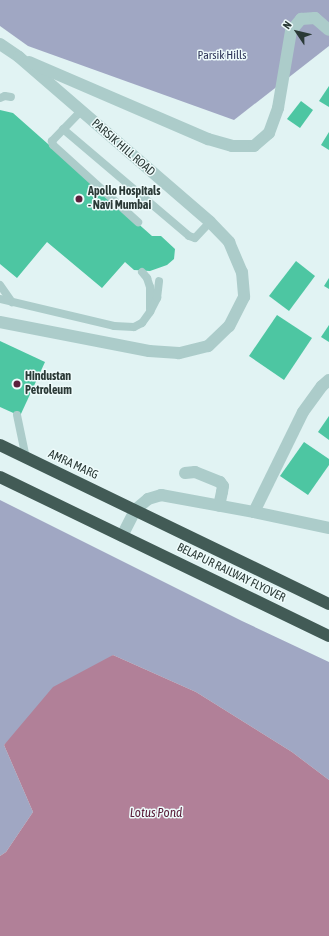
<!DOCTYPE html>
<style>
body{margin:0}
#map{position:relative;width:329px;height:936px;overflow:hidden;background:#e1f3f3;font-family:"Asap Condensed",sans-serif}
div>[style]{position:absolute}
.green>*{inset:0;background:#a0a7c3}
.water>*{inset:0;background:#b18098}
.building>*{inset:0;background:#4dc6a2}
.lane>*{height:8px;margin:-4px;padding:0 4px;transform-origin:4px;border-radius:4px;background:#acccca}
.street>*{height:12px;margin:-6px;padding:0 6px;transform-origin:6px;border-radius:6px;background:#acccca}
.highway>*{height:12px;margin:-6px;padding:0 6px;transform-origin:6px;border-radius:6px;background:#425b56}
.dots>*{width:11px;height:11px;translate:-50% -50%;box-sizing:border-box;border:2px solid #eefbfb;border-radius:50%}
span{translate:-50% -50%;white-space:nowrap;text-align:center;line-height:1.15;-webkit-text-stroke:3px #eefbfb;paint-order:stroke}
.park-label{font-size:12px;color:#2f3659}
.street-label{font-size:12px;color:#2b3a37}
.poi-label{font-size:12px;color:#2b3a37;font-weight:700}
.left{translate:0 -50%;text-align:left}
.water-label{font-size:13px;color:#5c203c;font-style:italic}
.north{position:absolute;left:277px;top:12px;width:40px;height:40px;-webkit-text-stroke:3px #eefbfb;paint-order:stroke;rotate:305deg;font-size:11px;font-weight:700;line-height:16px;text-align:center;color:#2b3a37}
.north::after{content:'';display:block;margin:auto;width:14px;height:18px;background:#2b3a37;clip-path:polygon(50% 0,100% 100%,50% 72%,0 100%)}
</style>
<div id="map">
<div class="green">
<div style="clip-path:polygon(0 0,329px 0,329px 46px,234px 120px,28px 46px,0 26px)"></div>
<div style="clip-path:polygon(0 500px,242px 621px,329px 662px,329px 780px,292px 752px,196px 692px,113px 655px,4px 745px,33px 812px,6px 852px,0 856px)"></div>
</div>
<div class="water">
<div style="clip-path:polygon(113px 655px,196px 692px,292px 752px,329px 780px,329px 936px,0 936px,0 856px,6px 852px,33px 812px,4px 745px,53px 687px)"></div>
</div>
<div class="building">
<div style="clip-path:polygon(329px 86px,329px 107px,319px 101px)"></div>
<div style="clip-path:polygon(301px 101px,313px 110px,300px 128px,287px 119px)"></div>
<div style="clip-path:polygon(0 110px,13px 113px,152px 236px,161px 236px,175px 249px,174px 259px,167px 265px,150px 271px,134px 270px,125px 262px,102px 288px,47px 242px,17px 278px,0 264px)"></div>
<div style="clip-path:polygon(329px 132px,329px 150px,321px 145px)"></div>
<div style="clip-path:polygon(296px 261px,315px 276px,289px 311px,269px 296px)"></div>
<div style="clip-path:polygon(329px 278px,329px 289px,324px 286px)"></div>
<div style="clip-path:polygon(277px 315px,312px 338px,284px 380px,249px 356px)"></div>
<div style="clip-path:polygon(329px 325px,329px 342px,321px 337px)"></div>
<div style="clip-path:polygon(0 341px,45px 362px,20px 416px,0 407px)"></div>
<div style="clip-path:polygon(329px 416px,329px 440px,318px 432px)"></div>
<div style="clip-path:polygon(304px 442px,329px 459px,329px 465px,308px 495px,280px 476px)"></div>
</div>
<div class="lane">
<div style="left:0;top:98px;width:5px;rotate:-22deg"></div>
<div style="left:5px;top:96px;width:6px;rotate:9deg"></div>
<div style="left:81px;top:111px;width:42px;rotate:134deg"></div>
<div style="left:52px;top:141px;width:4px;rotate:76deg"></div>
<div style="left:53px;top:145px;width:115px;rotate:42.2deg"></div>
<div style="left:63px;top:129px;width:165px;rotate:40.3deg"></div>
<div style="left:189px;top:236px;width:6px;rotate:18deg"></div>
<div style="left:195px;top:238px;width:22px;rotate:-47deg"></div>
<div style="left:142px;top:272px;width:8px;rotate:50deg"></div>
<div style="left:147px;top:278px;width:9px;rotate:72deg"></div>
<div style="left:150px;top:287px;width:22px;rotate:90deg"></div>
<div style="left:0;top:285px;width:21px;rotate:55deg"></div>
<div style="left:0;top:299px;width:117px;rotate:13.3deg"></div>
<div style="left:114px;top:326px;width:20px;rotate:3deg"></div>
<div style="left:134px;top:327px;width:9px;rotate:-27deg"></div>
<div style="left:142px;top:323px;width:14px;rotate:-54deg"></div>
<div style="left:150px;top:312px;width:16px;rotate:-63deg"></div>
<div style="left:157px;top:298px;width:17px;rotate:-83deg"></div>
<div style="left:17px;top:415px;width:44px;rotate:78.2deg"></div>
</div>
<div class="street">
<div style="left:0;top:44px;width:23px;rotate:34deg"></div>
<div style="left:19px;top:57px;width:252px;rotate:40.8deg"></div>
<div style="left:210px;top:222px;width:28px;rotate:46deg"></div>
<div style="left:229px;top:242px;width:33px;rotate:67deg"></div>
<div style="left:242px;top:272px;width:25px;rotate:85deg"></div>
<div style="left:244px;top:297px;width:33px;rotate:117deg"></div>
<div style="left:229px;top:326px;width:29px;rotate:136deg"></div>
<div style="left:208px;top:346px;width:30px;rotate:166deg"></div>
<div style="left:179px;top:353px;width:30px;rotate:-176deg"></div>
<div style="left:149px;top:351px;width:152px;rotate:-169deg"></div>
<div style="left:29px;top:62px;width:195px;rotate:23.3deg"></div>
<div style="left:208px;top:139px;width:25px;rotate:16deg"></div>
<div style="left:232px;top:146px;width:22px"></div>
<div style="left:254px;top:146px;width:20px;rotate:-41deg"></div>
<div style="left:269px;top:133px;width:27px;rotate:-70deg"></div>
<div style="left:278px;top:108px;width:78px;rotate:-80.4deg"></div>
<div style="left:291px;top:31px;width:16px;rotate:-50deg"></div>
<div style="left:301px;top:19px;width:14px;rotate:-4deg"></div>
<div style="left:315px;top:18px;width:18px;rotate:41deg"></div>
<div style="left:185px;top:473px;width:10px;rotate:-6deg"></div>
<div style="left:195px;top:472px;width:27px;rotate:22deg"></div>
<div style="left:220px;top:482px;width:5px;rotate:53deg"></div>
<div style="left:223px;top:486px;width:6px;rotate:99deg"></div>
<div style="left:222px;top:492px;width:14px;rotate:102deg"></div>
<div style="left:254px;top:512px;width:111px;rotate:-63.9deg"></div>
<div style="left:303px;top:412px;width:32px;rotate:-54deg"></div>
<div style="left:322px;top:386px;width:9px;rotate:-41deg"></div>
<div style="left:122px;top:536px;width:29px;rotate:-63deg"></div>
<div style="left:135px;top:510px;width:17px;rotate:-40deg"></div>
<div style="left:148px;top:499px;width:14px;rotate:-17deg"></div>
<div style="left:161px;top:495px;width:95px;rotate:10.4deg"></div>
<div style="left:254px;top:512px;width:77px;rotate:12deg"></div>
</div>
<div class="highway">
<div style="left:0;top:445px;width:365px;rotate:25.8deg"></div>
<div style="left:0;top:477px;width:365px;rotate:25.8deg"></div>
</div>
<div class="dots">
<div style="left:79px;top:199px;background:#5c203c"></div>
<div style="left:17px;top:384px;background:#5c203c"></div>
</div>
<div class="park-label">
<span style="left:222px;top:56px">Parsik Hills</span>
</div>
<div class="street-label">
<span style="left:123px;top:148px;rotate:41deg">PARSIK HILL ROAD</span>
<span style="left:73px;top:465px;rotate:25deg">AMRA MARG</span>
<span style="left:231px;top:573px;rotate:26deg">BELAPUR RAILWAY FLYOVER</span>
</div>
<div class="poi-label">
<span class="left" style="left:88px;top:199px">Apollo Hospitals<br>- Navi Mumbai</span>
<span class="left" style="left:25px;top:384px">Hindustan<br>Petroleum</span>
</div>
<div class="water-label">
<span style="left:156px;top:813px">Lotus Pond</span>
</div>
<div class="north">N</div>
</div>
